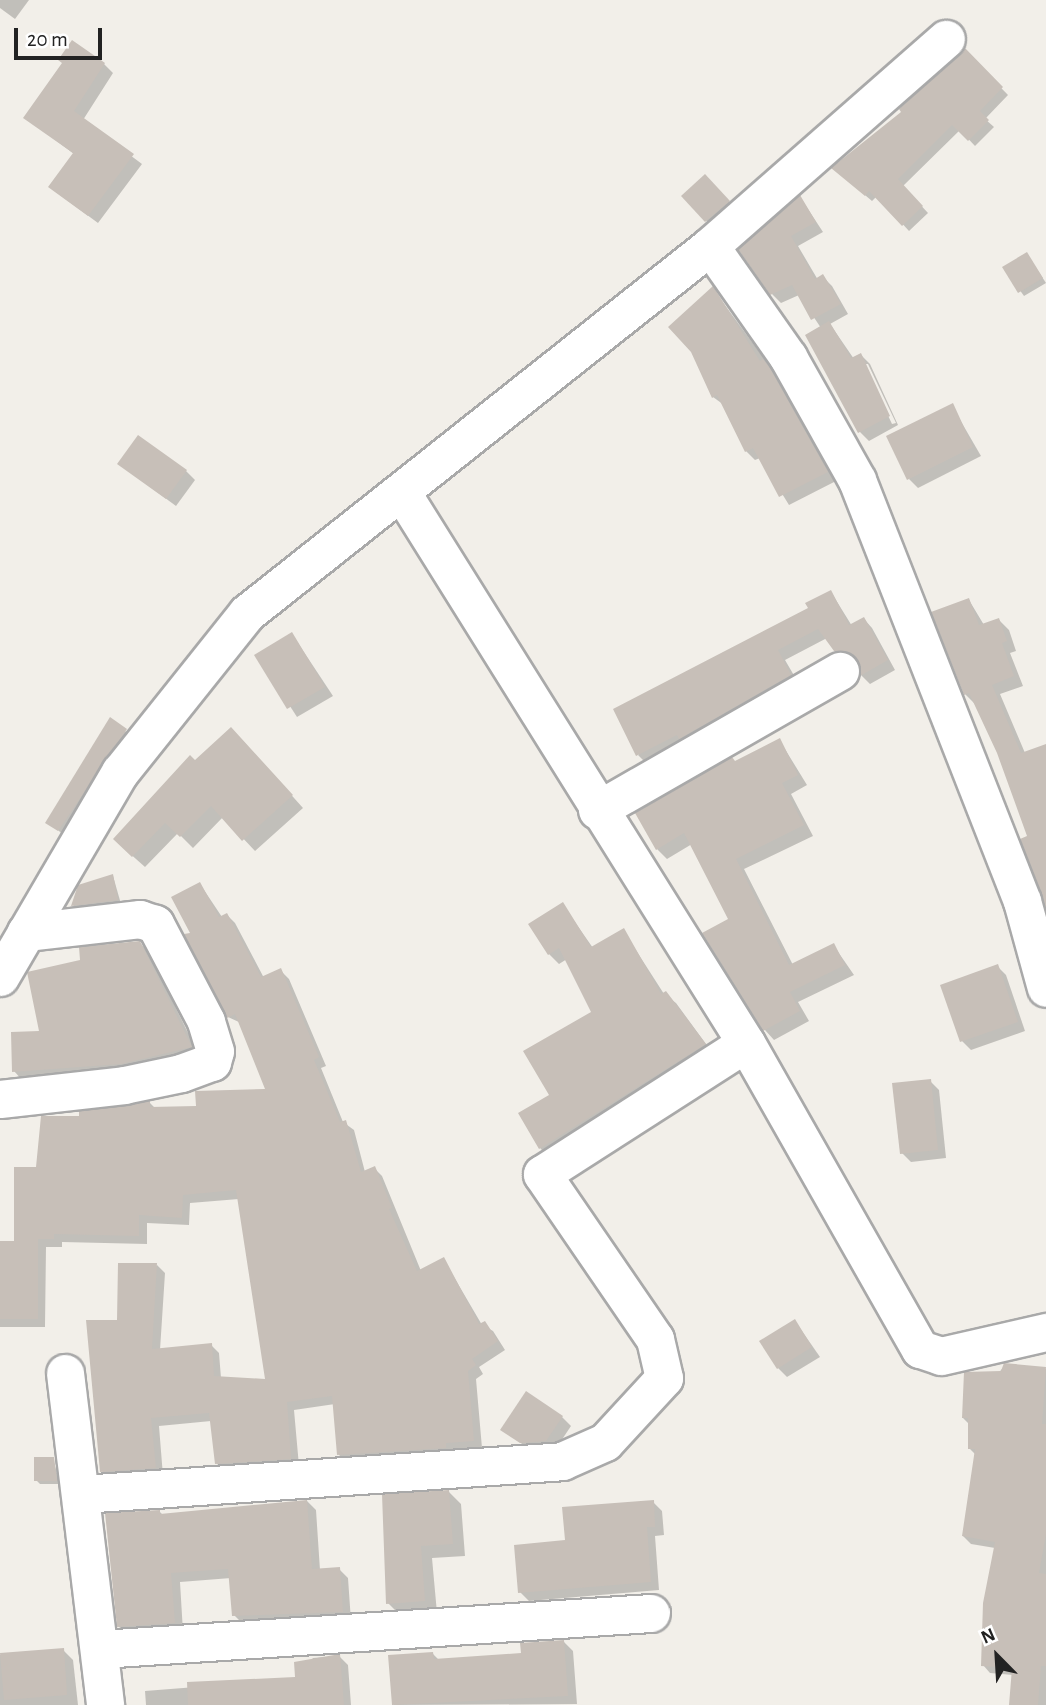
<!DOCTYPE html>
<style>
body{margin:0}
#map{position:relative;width:1046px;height:1705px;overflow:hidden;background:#f2efe9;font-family:"Alegreya Sans",sans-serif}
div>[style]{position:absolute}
.shadow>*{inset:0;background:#0003}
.building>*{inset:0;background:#c7bfb8}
.roads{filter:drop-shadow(2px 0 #a9a9a9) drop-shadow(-2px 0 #a9a9a9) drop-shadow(0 2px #a9a9a9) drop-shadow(0 -2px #a9a9a9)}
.minor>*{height:37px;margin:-18.5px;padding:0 18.5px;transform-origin:18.5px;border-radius:18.5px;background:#fff}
span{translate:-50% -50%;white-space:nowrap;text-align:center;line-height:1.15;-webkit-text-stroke:6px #fff;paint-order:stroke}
.north{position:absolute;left:962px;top:1621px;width:70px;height:70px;-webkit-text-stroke:5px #fff;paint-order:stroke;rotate:336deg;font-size:19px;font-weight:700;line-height:28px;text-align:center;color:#222}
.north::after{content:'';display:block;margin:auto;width:24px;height:32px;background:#222;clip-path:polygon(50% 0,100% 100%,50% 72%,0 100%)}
.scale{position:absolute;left:14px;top:28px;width:88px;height:32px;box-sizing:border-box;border:4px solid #222;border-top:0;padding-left:9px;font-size:21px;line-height:24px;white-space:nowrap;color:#222;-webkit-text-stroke:5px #fff;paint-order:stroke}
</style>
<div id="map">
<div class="shadow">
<div style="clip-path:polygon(0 0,29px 0,15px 19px,0 8px)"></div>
<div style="clip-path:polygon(964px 50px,1008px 95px,985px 119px,994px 127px,975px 146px,960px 130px,903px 186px,928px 213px,909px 231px,877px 196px,872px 201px,840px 174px)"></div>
<div style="clip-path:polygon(63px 63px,104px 64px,113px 73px,83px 120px,142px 164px,98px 223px,60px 195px,74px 154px,25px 117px)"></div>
<div style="clip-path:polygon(714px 185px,737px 211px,715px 230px,683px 196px)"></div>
<div style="clip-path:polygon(evenodd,800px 197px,823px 232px,798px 246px,818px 280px,823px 277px,832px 286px,848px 314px,830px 324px,854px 359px,861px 355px,870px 364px,898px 425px,869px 441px,860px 432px,821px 328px,799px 295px,781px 303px,772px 294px,800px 197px,864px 364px,868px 364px,896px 423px,892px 424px,864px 364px)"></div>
<div style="clip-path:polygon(1027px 254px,1046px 283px,1024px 296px,1004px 268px)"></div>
<div style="clip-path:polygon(713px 289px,779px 379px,836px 481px,789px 505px,760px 458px,755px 460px,746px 451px,724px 405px,713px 397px)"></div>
<div style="clip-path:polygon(952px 406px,981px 456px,918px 488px,909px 479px)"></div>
<div style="clip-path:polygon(119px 464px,186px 471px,195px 480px,176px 506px)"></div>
<div style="clip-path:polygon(831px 592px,852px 626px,864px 619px,872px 628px,895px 670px,870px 684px,861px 675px,860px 661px,845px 660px,827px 638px,785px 660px,799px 684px,647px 764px,638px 755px)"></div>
<div style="clip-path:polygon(969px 600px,984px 625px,999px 620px,1009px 630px,1016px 651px,1010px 653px,1023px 686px,1000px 694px,1025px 753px,1046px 745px,1046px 911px,1022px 840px,1029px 837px,999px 752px,975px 704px,965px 694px)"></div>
<div style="clip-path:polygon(292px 634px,333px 696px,297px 717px,257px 655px)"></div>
<div style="clip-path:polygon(111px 719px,132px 737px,65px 836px,48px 822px)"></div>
<div style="clip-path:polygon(243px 741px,303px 808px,255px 851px,223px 817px,193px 848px,178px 833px,145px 867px,127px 851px,195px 762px)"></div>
<div style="clip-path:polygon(780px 741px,807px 785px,791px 794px,813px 836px,744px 869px,793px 965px,834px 946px,854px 975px,798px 1002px,809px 1021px,774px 1040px,765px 1030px,731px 920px,692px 844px,667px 859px,657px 849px,736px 763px)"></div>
<div style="clip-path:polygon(113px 876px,121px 904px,77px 909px,73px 905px)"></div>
<div style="clip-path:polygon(200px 884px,222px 917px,227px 915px,235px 923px,264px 978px,280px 970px,289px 979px,326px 1066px,321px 1068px,343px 1122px,354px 1130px,365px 1172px,374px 1168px,382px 1176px,421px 1271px,444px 1260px,482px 1325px,493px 1331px,505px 1350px,479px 1367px,483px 1374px,476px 1379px,482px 1448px,348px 1463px,339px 1455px,335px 1404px,294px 1410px,299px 1466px,225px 1471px,216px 1463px,211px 1421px,159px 1426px,163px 1476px,110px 1479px,102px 1471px,119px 1322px,157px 1265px,165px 1273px,160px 1350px,211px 1345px,219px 1353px,221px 1378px,267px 1381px,239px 1199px,190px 1203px,189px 1225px,147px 1223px,147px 1244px,62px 1242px,62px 1247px,46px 1247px,45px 1327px,0 1327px,0 1242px,16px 1243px,38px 1168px,80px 1118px,150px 1103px,155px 1108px,197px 1108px,268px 1091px,241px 1023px,228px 1017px,193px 934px)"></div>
<div style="clip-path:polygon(563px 905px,593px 948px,623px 930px,664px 994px,676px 1003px,714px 1055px,550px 1158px,540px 1148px,551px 1096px,593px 1012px,567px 959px,559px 964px,549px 954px)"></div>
<div style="clip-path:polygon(140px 943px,148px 952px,199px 1055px,130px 1072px,22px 1080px,14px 1071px,82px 961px)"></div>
<div style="clip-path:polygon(997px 966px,1006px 975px,1025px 1031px,971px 1050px,962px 1041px)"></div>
<div style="clip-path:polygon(930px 1081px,939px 1090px,946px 1158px,911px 1162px,902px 1153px)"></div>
<div style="clip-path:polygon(795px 1321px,820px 1357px,787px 1377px,778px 1368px)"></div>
<div style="clip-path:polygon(1005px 1365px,1046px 1369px,1046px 1705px,1011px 1705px,1013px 1675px,990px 1673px,983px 1665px,995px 1548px,971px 1544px,963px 1536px,976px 1455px,970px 1449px,969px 1424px,963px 1418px)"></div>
<div style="clip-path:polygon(562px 1417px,571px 1426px,555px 1450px,531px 1451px,503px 1429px)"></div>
<div style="clip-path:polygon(53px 1459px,60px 1484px,40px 1484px,36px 1480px)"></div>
<div style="clip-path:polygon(449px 1492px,461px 1504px,465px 1556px,432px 1558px,437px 1613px,400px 1615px,388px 1603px)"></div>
<div style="clip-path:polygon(307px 1501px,316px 1510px,320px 1570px,339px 1569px,348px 1578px,351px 1621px,243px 1624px,234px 1615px,231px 1578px,180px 1582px,183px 1632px,128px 1635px,118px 1626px,159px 1511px,164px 1516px)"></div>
<div style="clip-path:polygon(653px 1502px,662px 1511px,664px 1535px,655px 1536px,659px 1590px,529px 1601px,520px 1592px,567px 1542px)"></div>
<div style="clip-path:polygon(564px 1642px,573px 1651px,577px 1704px,394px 1705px,390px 1657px,433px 1654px,440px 1661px,523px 1654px)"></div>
<div style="clip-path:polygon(63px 1650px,73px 1660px,78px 1705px,0 1705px,0 1655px)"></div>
<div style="clip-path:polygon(339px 1656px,348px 1665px,351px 1705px,146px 1705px,145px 1691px,297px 1679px,313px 1658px)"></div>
</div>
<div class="building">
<div style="clip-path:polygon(72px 40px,105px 63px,74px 111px,134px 154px,88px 216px,48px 187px,73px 153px,23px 118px,62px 63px,58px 60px)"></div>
<div style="clip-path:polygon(965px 48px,1003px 87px,980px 111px,989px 120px,968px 141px,952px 125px,898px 179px,923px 206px,902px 226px,869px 191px,865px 196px,831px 168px,901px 112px,899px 109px)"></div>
<div style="clip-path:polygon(705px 174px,730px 201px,705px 222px,681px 196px)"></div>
<div style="clip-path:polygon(800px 195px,816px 222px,791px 236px,815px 279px,823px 274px,841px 304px,811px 320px,792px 285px,770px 295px,738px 249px)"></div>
<div style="clip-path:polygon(1027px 252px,1043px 278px,1018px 293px,1002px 267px)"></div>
<div style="clip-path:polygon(713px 286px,760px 361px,763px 359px,770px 368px,828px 472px,779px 497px,753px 448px,745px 452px,717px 395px,712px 398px,691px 352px,668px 327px)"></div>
<div style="clip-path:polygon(829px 321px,851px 358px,861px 353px,890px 416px,858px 433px,805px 335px)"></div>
<div style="clip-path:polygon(953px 403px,973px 447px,907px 480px,886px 436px)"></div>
<div style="clip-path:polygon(138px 435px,187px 470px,166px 499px,117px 464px)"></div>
<div style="clip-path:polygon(831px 590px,849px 625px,864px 617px,888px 660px,860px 676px,858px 660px,850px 653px,834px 651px,818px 629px,778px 650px,791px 675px,679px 739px,677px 735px,636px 756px,613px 709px,808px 608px,805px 603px)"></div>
<div style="clip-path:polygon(969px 598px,979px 625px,999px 618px,1007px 641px,1002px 643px,1014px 676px,992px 685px,1021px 753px,1046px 744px,1046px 909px,1020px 839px,1027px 836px,997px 753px,969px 693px,964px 695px,931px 612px)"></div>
<div style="clip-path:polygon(292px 632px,325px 687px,287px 709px,254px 655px)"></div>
<div style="clip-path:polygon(110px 717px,127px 729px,58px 831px,45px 823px)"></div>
<div style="clip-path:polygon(231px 727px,293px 795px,242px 841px,211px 806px,180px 837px,165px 823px,132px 857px,113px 839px,190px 755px,195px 760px)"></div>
<div style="clip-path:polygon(780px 738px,798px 775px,782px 783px,804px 825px,736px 859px,789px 965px,834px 943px,845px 965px,790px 992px,800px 1011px,763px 1031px,702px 933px,728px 919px,684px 833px,656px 850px,635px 813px,732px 757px,735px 761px)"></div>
<div style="clip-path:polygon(113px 874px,118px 900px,71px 906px,78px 885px)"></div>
<div style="clip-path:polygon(200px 882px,219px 917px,227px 913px,261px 977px,281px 968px,319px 1057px,314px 1060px,340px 1122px,346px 1120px,361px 1172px,375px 1166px,392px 1208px,389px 1209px,417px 1271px,444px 1257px,479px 1324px,485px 1321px,498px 1341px,472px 1359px,476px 1365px,468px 1371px,474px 1441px,446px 1443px,446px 1448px,337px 1455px,332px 1396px,287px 1402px,291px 1459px,215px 1464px,209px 1413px,151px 1418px,156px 1468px,100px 1472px,86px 1320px,117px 1320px,118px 1263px,157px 1263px,152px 1349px,212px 1343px,214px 1376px,265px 1379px,236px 1190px,183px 1195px,182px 1218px,139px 1215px,139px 1236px,54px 1234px,54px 1239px,38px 1239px,38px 1319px,0 1319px,0 1241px,14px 1241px,14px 1167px,36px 1167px,41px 1116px,79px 1116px,79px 1111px,150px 1101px,150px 1107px,196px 1106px,195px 1091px,265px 1089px,235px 1014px,227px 1018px,184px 934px,190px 933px,171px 897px)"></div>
<div style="clip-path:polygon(563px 902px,591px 947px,624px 928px,661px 994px,666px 991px,706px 1044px,539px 1149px,518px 1113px,549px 1095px,523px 1051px,591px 1012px,559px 948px,548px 955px,528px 924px)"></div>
<div style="clip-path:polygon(140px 941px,192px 1047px,121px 1064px,12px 1072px,11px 1032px,39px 1031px,27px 972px,80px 960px,79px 947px)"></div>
<div style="clip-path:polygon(998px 964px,1018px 1022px,960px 1042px,940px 985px)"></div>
<div style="clip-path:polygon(931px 1079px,938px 1150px,900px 1154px,892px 1083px)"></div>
<div style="clip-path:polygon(795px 1319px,812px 1347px,777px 1369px,759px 1341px)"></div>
<div style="clip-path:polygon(1004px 1363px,1046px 1367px,1042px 1424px,1046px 1424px,1046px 1534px,1039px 1573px,1046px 1574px,1046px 1666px,1041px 1666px,1038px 1705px,1009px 1705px,1012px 1668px,981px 1666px,983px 1603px,995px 1542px,962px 1536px,975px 1449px,968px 1449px,968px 1418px,962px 1418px,964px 1372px,1001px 1371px)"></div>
<div style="clip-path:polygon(526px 1391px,563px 1416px,546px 1441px,520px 1443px,500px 1430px)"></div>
<div style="clip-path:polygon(34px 1457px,54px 1457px,57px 1481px,34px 1481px)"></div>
<div style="clip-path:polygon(449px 1490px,453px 1544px,421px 1546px,425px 1601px,386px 1604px,382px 1494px)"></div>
<div style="clip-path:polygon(307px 1500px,312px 1569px,340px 1567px,343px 1612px,232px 1616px,228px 1569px,171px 1573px,175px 1623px,117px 1627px,105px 1513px,160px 1510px,160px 1514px)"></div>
<div style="clip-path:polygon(654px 1500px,655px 1527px,647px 1527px,651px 1582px,518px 1593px,514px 1545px,565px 1540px,562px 1507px)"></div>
<div style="clip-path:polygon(564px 1640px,568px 1696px,392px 1705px,388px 1655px,433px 1652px,434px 1659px,521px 1653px,520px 1643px)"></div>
<div style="clip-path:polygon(64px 1648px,67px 1695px,4px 1700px,0 1653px)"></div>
<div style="clip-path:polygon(340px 1654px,344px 1705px,188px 1705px,187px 1682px,295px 1677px,294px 1662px)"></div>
</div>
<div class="roads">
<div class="minor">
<div style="left:710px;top:246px;width:136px;rotate:54.9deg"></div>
<div style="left:788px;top:357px;width:141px;rotate:60.7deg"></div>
<div style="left:857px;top:480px;width:452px;rotate:68.6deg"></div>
<div style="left:1022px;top:901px;width:90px;rotate:74.6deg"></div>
<div style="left:402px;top:493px;width:649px;rotate:57.98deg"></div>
<div style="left:746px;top:1043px;width:352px;rotate:60.4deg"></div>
<div style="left:920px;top:1349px;width:22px;rotate:18deg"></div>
<div style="left:941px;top:1356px;width:108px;rotate:-12.9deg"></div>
<div style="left:597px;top:810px;width:280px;rotate:-29.8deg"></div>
<div style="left:0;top:977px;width:238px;rotate:-59.7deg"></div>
<div style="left:120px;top:772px;width:203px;rotate:-51.4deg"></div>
<div style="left:247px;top:613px;width:591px;rotate:-38.4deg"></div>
<div style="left:710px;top:246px;width:314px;rotate:-41.3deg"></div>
<div style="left:0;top:1099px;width:125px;rotate:-6.4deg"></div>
<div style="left:124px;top:1085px;width:58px;rotate:-11.9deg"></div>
<div style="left:181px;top:1073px;width:33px;rotate:-20deg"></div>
<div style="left:212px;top:1062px;width:11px;rotate:-75deg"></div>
<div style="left:215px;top:1051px;width:31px;rotate:-107deg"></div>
<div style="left:206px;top:1021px;width:110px;rotate:-117.7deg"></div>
<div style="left:155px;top:924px;width:16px;rotate:-162deg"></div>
<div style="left:140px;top:919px;width:115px;rotate:173.5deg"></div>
<div style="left:65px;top:1373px;width:334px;rotate:83.1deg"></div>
<div style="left:81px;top:1494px;width:482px;rotate:-3.9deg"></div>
<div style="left:562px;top:1461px;width:47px;rotate:-23.8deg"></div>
<div style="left:605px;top:1442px;width:87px;rotate:-47.3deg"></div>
<div style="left:664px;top:1378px;width:40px;rotate:-103deg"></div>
<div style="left:655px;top:1339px;width:200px;rotate:-124.4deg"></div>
<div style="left:542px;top:1174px;width:242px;rotate:-32.7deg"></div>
<div style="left:100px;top:1649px;width:552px;rotate:-3.74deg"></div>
</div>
</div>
<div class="north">N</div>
<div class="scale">20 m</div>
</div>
